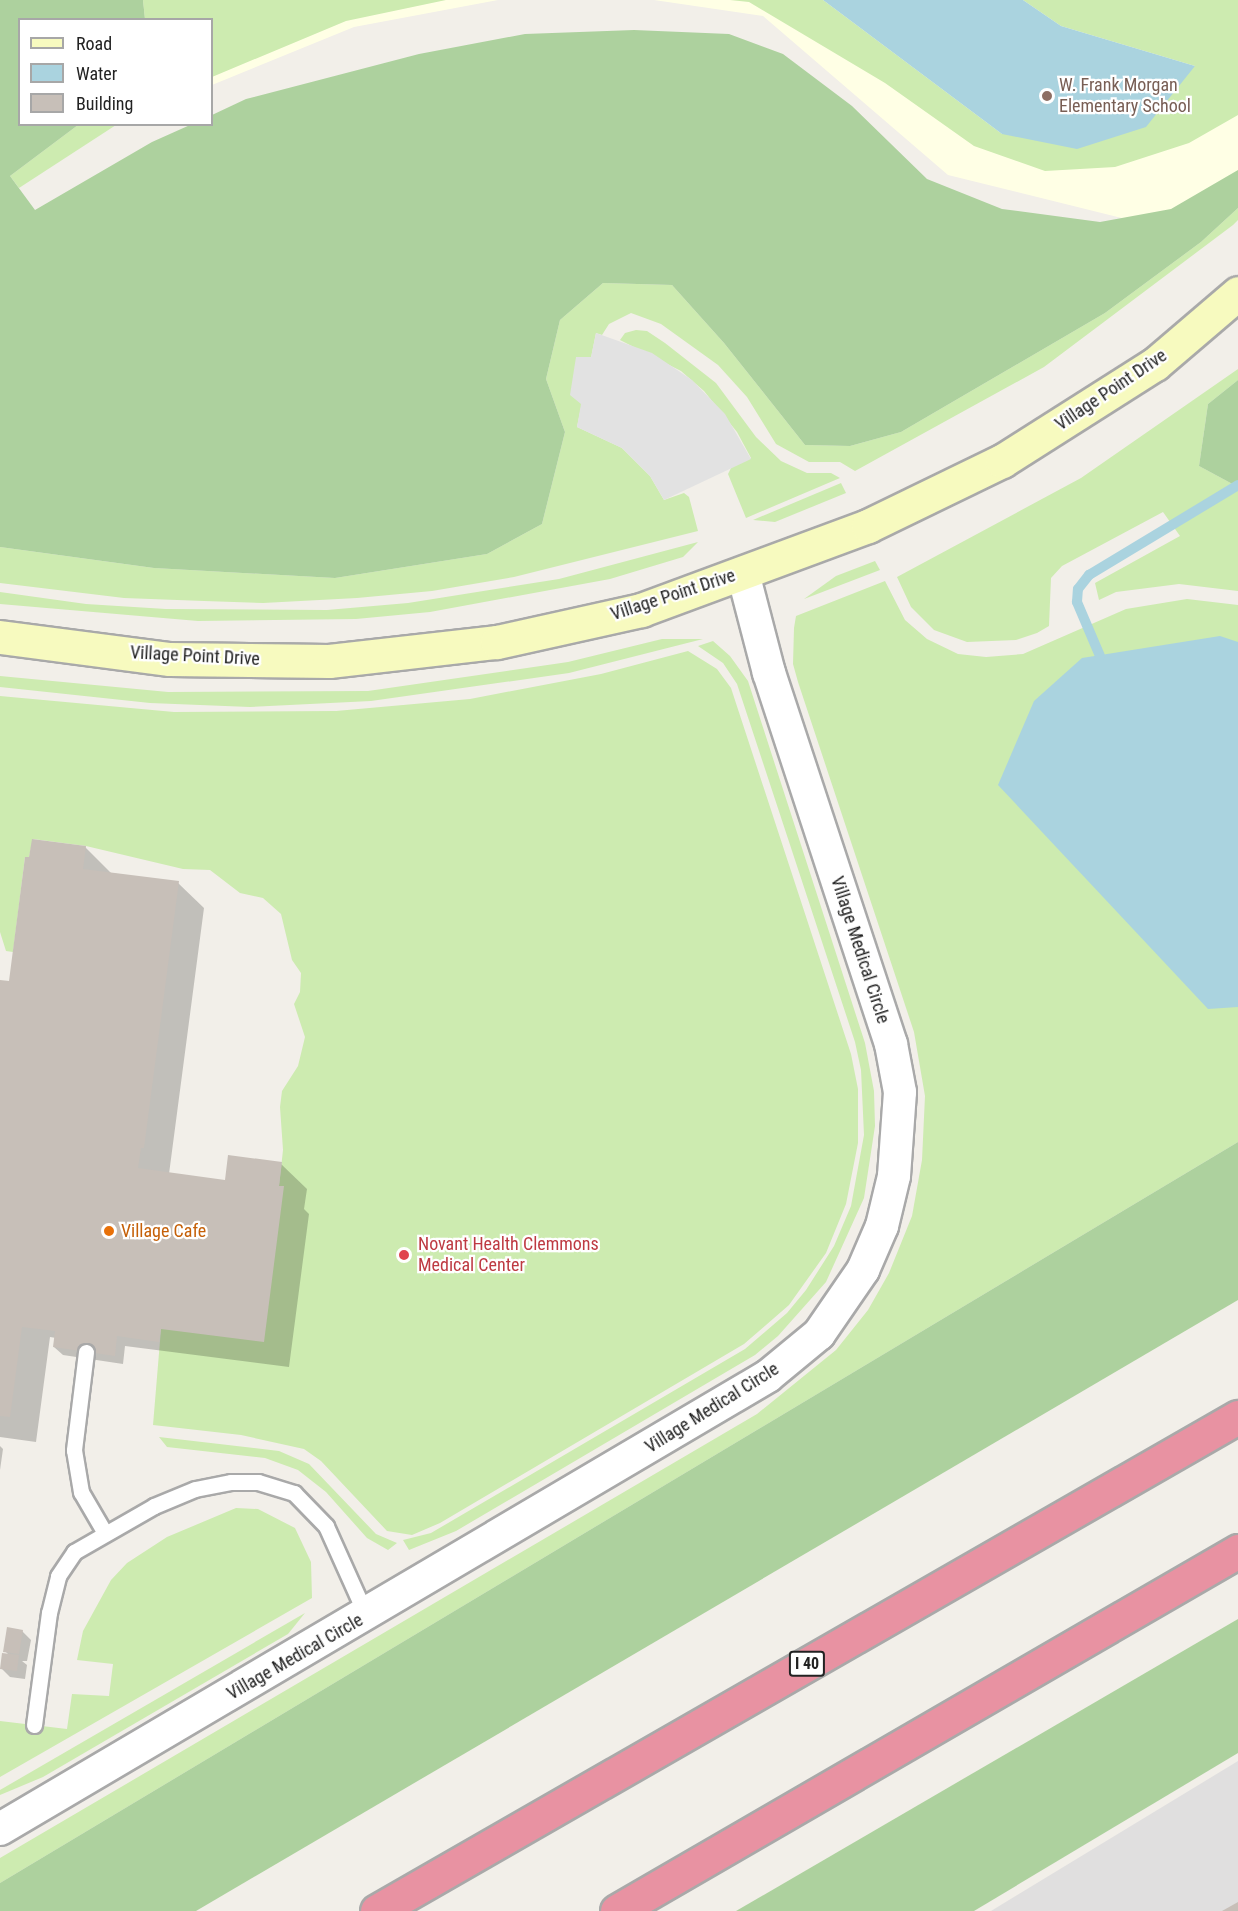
<!DOCTYPE html>
<style>
body{margin:0}
#map{position:relative;width:1238px;height:1911px;overflow:hidden;background:#f2efe9;font-family:"Roboto Condensed",sans-serif}
div>[style]{position:absolute}
.residential>*{inset:0;background:#e0dfdf}
.education>*{inset:0;background:#ffffe5}
.grass>*{inset:0;background:#cdebb0}
.forest>*{inset:0;background:#add19e}
.parking>*{inset:0;background:#e2e2e2}
.water>*{inset:0;background:#aad3df}
.shadow>*{inset:0;background:#0003}
.stream>*{height:10px;margin:-5px;padding:0 5px;transform-origin:5px;border-radius:5px;background:#aad3df}
.building>*{inset:0;background:#c7bfb8}
.roads{filter:drop-shadow(2px 0 #a9a9a9) drop-shadow(-2px 0 #a9a9a9) drop-shadow(0 2px #a9a9a9) drop-shadow(0 -2px #a9a9a9)}
.lane>*{height:15px;margin:-7.5px;padding:0 7.5px;transform-origin:7.5px;border-radius:7.5px;background:#fff}
.street>*{height:32px;margin:-16px;padding:0 16px;transform-origin:16px;border-radius:16px;background:#fff}
.secondary>*{height:33px;margin:-16.5px;padding:0 16.5px;transform-origin:16.5px;border-radius:16.5px;background:#f7fabf}
.highway>*{height:33px;margin:-16.5px;padding:0 16.5px;transform-origin:16.5px;border-radius:16.5px;background:#e892a2}
.dots>*{width:16px;height:16px;translate:-50% -50%;box-sizing:border-box;border:3px solid #fff;border-radius:50%}
span{translate:-50% -50%;white-space:nowrap;text-align:center;line-height:1.15;-webkit-text-stroke:4.5px #fff;paint-order:stroke}
.shield-label span{padding:2px 4px;background:#fff;border:2px solid;border-radius:4px;-webkit-text-stroke-width:0}
.shield-label{font-size:16px;color:#222;font-weight:700}
.education-label{font-size:18px;color:#785e54}
.left{translate:0 -50%;text-align:left}
.street-label{font-size:18px;color:#222}
.food-label{font-size:18px;color:#c56008}
.health-label{font-size:18px;color:#be3a42}
.legend{position:absolute;left:18px;top:18px;width:195px;height:108px;box-sizing:border-box;background:#fff;border:2px solid #a7a7a7;margin:0;padding:8px 10px;list-style:none;font-size:18px;color:#222}
.legend li{display:flex;align-items:center;gap:12px;height:30px}
.legend b{width:30px;border:2px solid #a7a7a7}
</style>
<div id="map">
<div class="residential">
<div style="clip-path:polygon(1238px 1761px,1238px 1911px,991px 1911px)"></div>
</div>
<div class="education">
<div style="clip-path:polygon(105px 0,498px 0,354px 27px,212px 85px,212px 20px,107px 19px)"></div>
<div style="clip-path:polygon(654px 0,1238px 0,1238px 182px,1174px 231px,948px 175px,763px 16px)"></div>
</div>
<div class="grass">
<div style="clip-path:polygon(143px 0,446px 0,346px 21px,212px 77px,212px 20px,145px 19px)"></div>
<div style="clip-path:polygon(730px 0,823px 0,1002px 134px,1195px 66px,1061px 26px,1023px 0,1238px 0,1238px 115px,1189px 143px,1115px 167px,1045px 171px,974px 146px,885px 83px,749px 2px)"></div>
<div style="clip-path:polygon(78px 125px,116px 125px,19px 188px,10px 176px)"></div>
<div style="clip-path:polygon(1238px 208px,1238px 220px,1233px 225px,1044px 367px,855px 471px,840px 462px,809px 462px,776px 444px,747px 397px,718px 365px,661px 324px,631px 313px,609px 324px,602px 335px,596px 333px,577px 427px,622px 448px,650px 476px,664px 500px,684px 493px,689px 497px,698px 531px,514px 577px,432px 591px,357px 598px,263px 603px,204px 601px,124px 598px,0 583px,0 547px,154px 568px,335px 578px,487px 554px,542px 524px,565px 432px,546px 379px,560px 320px,603px 283px,672px 285px,724px 343px,805px 445px,850px 446px,901px 432px,1105px 313px,1201px 242px)"></div>
<div style="clip-path:polygon(636px 330px,647px 331px,665px 343px,716px 383px,756px 437px,781px 461px,807px 473px,831px 473px,840px 478px,746px 518px,728px 474px,732px 466px,751px 458px,737px 432px,704px 391px,681px 371px,620px 340px,625px 333px)"></div>
<div style="clip-path:polygon(1238px 369px,1238px 380px,1208px 404px,1199px 466px,1238px 487px,1238px 591px,1179px 584px,1116px 592px,1099px 600px,1095px 583px,1180px 536px,1163px 512px,1062px 566px,1051px 578px,1049px 626px,1037px 633px,1016px 640px,967px 642px,934px 630px,911px 607px,897px 577px,1081px 478px)"></div>
<div style="clip-path:polygon(841px 483px,846px 493px,775px 522px,753px 520px)"></div>
<div style="clip-path:polygon(698px 542px,683px 557px,610px 579px,430px 612px,356px 619px,198px 621px,0 604px,0 592px,86px 604px,166px 609px,327px 610px,408px 603px,559px 579px)"></div>
<div style="clip-path:polygon(875px 561px,880px 570px,804px 599px,836px 576px)"></div>
<div style="clip-path:polygon(885px 581px,905px 620px,927px 639px,958px 654px,986px 657px,1023px 654px,1126px 609px,1187px 599px,1238px 605px,1238px 1142px,0 1883px,0 1858px,757px 1414px,836px 1350px,868px 1310px,889px 1273px,912px 1216px,922px 1160px,925px 1096px,914px 1032px,798px 682px,793px 664px,794px 628px,796px 616px)"></div>
<div style="clip-path:polygon(662px 639px,703px 639px,569px 673px,371px 701px,250px 707px,150px 703px,0 687px,0 676px,168px 692px,368px 691px,568px 662px)"></div>
<div style="clip-path:polygon(713px 641px,730px 656px,748px 681px,865px 1043px,874px 1091px,875px 1126px,864px 1198px,826px 1282px,778px 1336px,755px 1355px,456px 1531px,409px 1550px,403px 1540px,431px 1533px,745px 1349px,787px 1313px,806px 1290px,834px 1246px,851px 1206px,864px 1135px,861px 1070px,855px 1042px,737px 684px,723px 663px,698px 646px)"></div>
<div style="clip-path:polygon(688px 651px,717px 669px,731px 688px,851px 1054px,858px 1089px,858px 1143px,846px 1204px,826px 1253px,789px 1305px,744px 1344px,440px 1523px,412px 1535px,387px 1531px,321px 1461px,304px 1449px,241px 1435px,153px 1425px,161px 1329px,283px 1186px,279px 1186px,283px 1150px,280px 1107px,282px 1091px,298px 1066px,305px 1037px,294px 1004px,300px 992px,301px 973px,292px 960px,281px 914px,263px 898px,240px 893px,210px 870px,183px 869px,86px 846px,33px 839px,29px 857px,25px 857px,13px 952px,6px 951px,0 932px,0 696px,174px 712px,336px 711px,470px 699px,601px 674px)"></div>
<div style="clip-path:polygon(159px 1437px,279px 1451px,309px 1464px,376px 1534px,397px 1543px,388px 1550px,367px 1538px,326px 1492px,298px 1470px,265px 1458px,167px 1447px)"></div>
<div style="clip-path:polygon(236px 1508px,258px 1509px,295px 1528px,311px 1562px,312px 1598px,0 1777px,0 1721px,67px 1729px,72px 1694px,109px 1696px,113px 1664px,77px 1660px,83px 1631px,111px 1580px,127px 1563px,167px 1537px)"></div>
<div style="clip-path:polygon(305px 1613px,288px 1634px,43px 1777px,0 1795px,0 1790px)"></div>
</div>
<div class="forest">
<div style="clip-path:polygon(0 0,143px 0,145px 19px,20px 20px,20px 124px,78px 125px,10px 176px,35px 210px,152px 142px,190px 125px,212px 124px,212px 115px,246px 99px,419px 54px,525px 34px,634px 30px,729px 34px,783px 54px,852px 106px,927px 179px,1002px 209px,1100px 222px,1171px 209px,1238px 170px,1238px 208px,1201px 242px,1105px 313px,901px 432px,850px 446px,805px 445px,724px 343px,672px 285px,603px 283px,560px 320px,546px 379px,565px 432px,542px 524px,487px 554px,335px 578px,154px 568px,0 547px)"></div>
<div style="clip-path:polygon(1238px 380px,1238px 487px,1199px 466px,1208px 404px)"></div>
<div style="clip-path:polygon(1238px 1142px,1238px 1300px,196px 1911px,0 1911px,0 1883px)"></div>
<div style="clip-path:polygon(1238px 1619px,1238px 1753px,974px 1911px,736px 1911px)"></div>
</div>
<div class="parking">
<div style="clip-path:polygon(596px 333px,652px 353px,692px 380px,725px 414px,751px 459px,664px 500px,650px 476px,622px 448px,577px 427px,581px 404px,570px 395px,576px 357px,591px 357px)"></div>
</div>
<div class="water">
<div style="clip-path:polygon(823px 0,1023px 0,1061px 26px,1195px 66px,1146px 127px,1077px 149px,1002px 134px)"></div>
<div style="clip-path:polygon(1220px 636px,1238px 642px,1238px 1007px,1208px 1009px,998px 785px,1034px 701px,1082px 658px)"></div>
</div>
<div class="shadow">
<div style="clip-path:polygon(85px 847px,111px 873px,178px 883px,204px 908px,169px 1174px,226px 1181px,281px 1164px,307px 1189px,304px 1209px,309px 1214px,289px 1367px,125px 1346px,123px 1364px,63px 1355px,54px 1347px,56px 1338px,50px 1337px,36px 1442px,0 1437px,0 982px,10px 985px)"></div>
<div style="clip-path:polygon(0 1446px,3px 1449px,0 1470px)"></div>
<div style="clip-path:polygon(22px 1631px,31px 1640px,27px 1661px,22px 1661px,27px 1665px,25px 1679px,10px 1677px,2px 1669px,10px 1656px,5px 1651px)"></div>
</div>
<div class="stream">
<div style="left:1100px;top:656px;width:59px;rotate:-113.1deg"></div>
<div style="left:1077px;top:602px;width:13px;rotate:-86deg"></div>
<div style="left:1078px;top:589px;width:18px;rotate:-52deg"></div>
<div style="left:1089px;top:575px;width:174px;rotate:-31.1deg"></div>
</div>
<div class="building">
<div style="clip-path:polygon(32px 839px,86px 846px,83px 869px,179px 881px,144px 1148px,141px 1148px,138px 1168px,225px 1180px,228px 1155px,282px 1162px,279px 1186px,284px 1186px,264px 1342px,161px 1329px,159px 1342px,117px 1336px,115px 1356px,53px 1347px,55px 1331px,22px 1327px,10px 1417px,0 1416px,0 980px,9px 981px,25px 857px,29px 857px)"></div>
<div style="clip-path:polygon(7px 1627px,23px 1630px,19px 1654px,3px 1652px)"></div>
<div style="clip-path:polygon(2px 1653px,19px 1655px,17px 1671px,0 1669px)"></div>
<div style="clip-path:polygon(1238px 1902px,1238px 1911px,1222px 1911px)"></div>
</div>
<div class="roads">
<div class="lane">
<div style="left:86px;top:1352px;width:99px;rotate:97deg"></div>
<div style="left:74px;top:1450px;width:43px;rotate:80.5deg"></div>
<div style="left:81px;top:1492px;width:48px;rotate:59.7deg"></div>
<div style="left:34px;top:1725px;width:113px;rotate:-82.4deg"></div>
<div style="left:49px;top:1613px;width:38px;rotate:-76deg"></div>
<div style="left:58px;top:1576px;width:29px;rotate:-56deg"></div>
<div style="left:74px;top:1552px;width:92px;rotate:-29.9deg"></div>
<div style="left:154px;top:1506px;width:44px;rotate:-22.5deg"></div>
<div style="left:195px;top:1489px;width:37px;rotate:-11deg"></div>
<div style="left:231px;top:1482px;width:27px"></div>
<div style="left:258px;top:1482px;width:38px;rotate:17deg"></div>
<div style="left:294px;top:1493px;width:46px;rotate:45.9deg"></div>
<div style="left:326px;top:1526px;width:98px;rotate:65.8deg"></div>
</div>
<div class="street">
<div style="left:0;top:1829px;width:892px;rotate:-30.53deg"></div>
<div style="left:768px;top:1376px;width:66px;rotate:-39.5deg"></div>
<div style="left:819px;top:1334px;width:78px;rotate:-55.5deg"></div>
<div style="left:863px;top:1270px;width:48px;rotate:-66.6deg"></div>
<div style="left:882px;top:1226px;width:51px;rotate:-76.5deg"></div>
<div style="left:894px;top:1176px;width:84px;rotate:-85.9deg"></div>
<div style="left:900px;top:1092px;width:49px;rotate:-100.6deg"></div>
<div style="left:891px;top:1044px;width:391px;rotate:-108.2deg"></div>
<div style="left:769px;top:673px;width:103px;rotate:-104.6deg"></div>
</div>
<div class="secondary">
<div style="left:0;top:637px;width:171px;rotate:7.4deg"></div>
<div style="left:170px;top:659px;width:159px;rotate:0.7deg"></div>
<div style="left:329px;top:661px;width:169px;rotate:-6.5deg"></div>
<div style="left:497px;top:642px;width:148px;rotate:-12.5deg"></div>
<div style="left:641px;top:610px;width:242px;rotate:-20.3deg"></div>
<div style="left:868px;top:526px;width:149px;rotate:-25.9deg"></div>
<div style="left:1002px;top:461px;width:181px;rotate:-32.4deg"></div>
<div style="left:1155px;top:364px;width:109px;rotate:-40.5deg"></div>
</div>
<div class="highway">
<div style="left:377px;top:1911px;width:993px;rotate:-29.85deg"></div>
<div style="left:617px;top:1911px;width:718px;rotate:-30.1deg"></div>
</div>
</div>
<div class="dots">
<div style="left:1047px;top:96px;background:#8d6e63"></div>
<div style="left:109px;top:1231px;background:#e8710a"></div>
<div style="left:404px;top:1255px;background:#e0444e"></div>
</div>
<div class="shield-label">
<span style="left:807px;top:1664px">I 40</span>
</div>
<div class="education-label">
<span class="left" style="left:1059px;top:96px">W. Frank Morgan<br>Elementary School</span>
</div>
<div class="street-label">
<span style="left:1111px;top:390px;rotate:-34deg">Village Point Drive</span>
<span style="left:673px;top:595px;rotate:-18deg">Village Point Drive</span>
<span style="left:195px;top:656px;rotate:3deg">Village Point Drive</span>
<span style="left:860px;top:950px;rotate:72deg">Village Medical Circle</span>
<span style="left:712px;top:1408px;rotate:-32deg">Village Medical Circle</span>
<span style="left:295px;top:1657px;rotate:-30deg">Village Medical Circle</span>
</div>
<div class="food-label">
<span class="left" style="left:121px;top:1231px">Village Cafe</span>
</div>
<div class="health-label">
<span class="left" style="left:418px;top:1255px">Novant Health Clemmons<br>Medical Center</span>
</div>
<ul class="legend">
<li><b style="height:8px;background:#f7fabf"></b>Road</li>
<li><b style="height:16px;background:#aad3df"></b>Water</li>
<li><b style="height:16px;background:#c7bfb8"></b>Building</li>
</ul>
</div>
